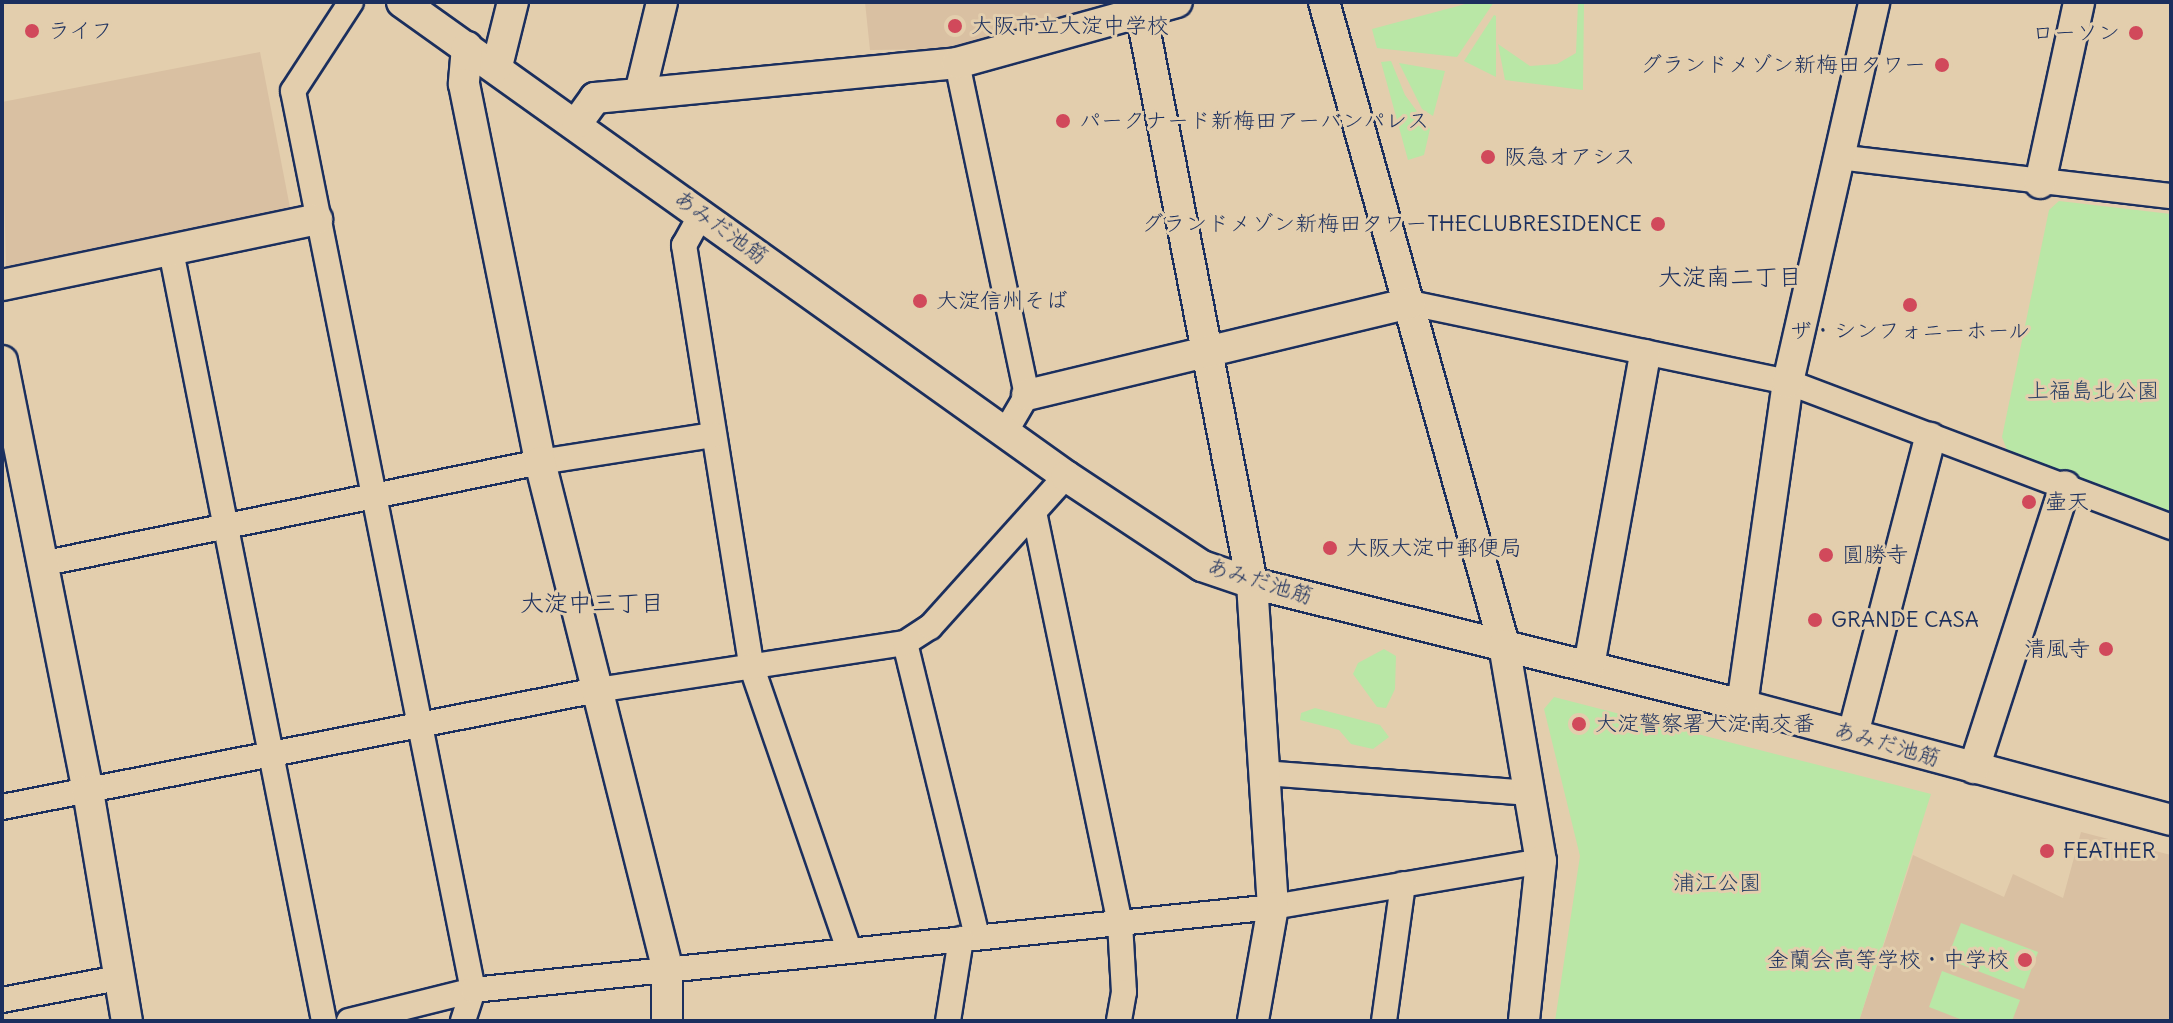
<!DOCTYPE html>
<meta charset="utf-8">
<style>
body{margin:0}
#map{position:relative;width:2173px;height:1023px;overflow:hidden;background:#e3cead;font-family:Delius,"Klee One",sans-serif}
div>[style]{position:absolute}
.built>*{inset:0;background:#d9c0a2}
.green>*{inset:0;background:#b9e7a6}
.roads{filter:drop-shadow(2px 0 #1b2f5e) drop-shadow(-2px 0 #1b2f5e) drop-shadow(0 2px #1b2f5e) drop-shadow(0 -2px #1b2f5e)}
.minor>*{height:24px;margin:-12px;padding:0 12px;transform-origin:12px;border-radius:12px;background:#e3cead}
.tertiary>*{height:30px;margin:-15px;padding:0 15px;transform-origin:15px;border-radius:15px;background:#e3cead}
.dots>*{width:22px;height:22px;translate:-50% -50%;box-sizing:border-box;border:4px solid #e3cead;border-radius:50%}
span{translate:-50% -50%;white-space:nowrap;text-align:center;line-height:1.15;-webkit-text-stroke:6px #e3cead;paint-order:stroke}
.poi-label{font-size:22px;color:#1b2f5e}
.left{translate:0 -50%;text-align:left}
.right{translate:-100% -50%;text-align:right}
.street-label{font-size:22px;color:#1b2f5e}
.park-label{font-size:22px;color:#2b4165}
.neighbourhood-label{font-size:24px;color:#1b2f5e}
.frame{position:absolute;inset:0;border:4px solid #1b2f5e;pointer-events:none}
</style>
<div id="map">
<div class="built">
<div style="clip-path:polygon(865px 2px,1133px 2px,953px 49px,870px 50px)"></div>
<div style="clip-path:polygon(260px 52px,291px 213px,6px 269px,2px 102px)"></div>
<div style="clip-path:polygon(2081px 832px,2171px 855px,2171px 1021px,1859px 1021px,1913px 855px,2004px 897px,2013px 874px,2063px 898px)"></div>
</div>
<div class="green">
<div style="clip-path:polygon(1473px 2px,1494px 2px,1457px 57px,1377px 48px,1372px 29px)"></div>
<div style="clip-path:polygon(1578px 2px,1584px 2px,1583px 90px,1505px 80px,1498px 44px,1530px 66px,1557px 64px,1576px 53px)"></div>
<div style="clip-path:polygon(1494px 15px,1496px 16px,1496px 77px,1464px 61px)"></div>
<div style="clip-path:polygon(1391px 61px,1405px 95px,1430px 129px,1424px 155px,1408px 160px,1381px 62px)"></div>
<div style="clip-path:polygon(1399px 63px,1445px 71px,1433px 116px,1422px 109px)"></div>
<div style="clip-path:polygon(2059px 201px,2171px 214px,2171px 512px,2007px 450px,2002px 437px,2049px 210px)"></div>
<div style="clip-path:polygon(1384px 649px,1396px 656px,1395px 689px,1386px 708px,1377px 707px,1353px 674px,1358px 663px)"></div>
<div style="clip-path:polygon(1554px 697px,1931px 794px,1859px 1021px,1555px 1021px,1580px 856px,1544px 709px)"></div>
<div style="clip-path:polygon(1315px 708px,1380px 725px,1389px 737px,1373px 749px,1351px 744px,1339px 730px,1300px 720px,1301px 713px)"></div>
<div style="clip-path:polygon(1961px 923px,2038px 952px,2024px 989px,1947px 959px)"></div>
<div style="clip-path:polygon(1942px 971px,2020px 1000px,2012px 1021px,1965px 1021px,1929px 1007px)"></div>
</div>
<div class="roads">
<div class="minor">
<div style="left:351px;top:2px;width:106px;rotate:123.1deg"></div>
<div style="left:293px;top:91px;width:917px;rotate:78.68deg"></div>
<div style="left:473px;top:990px;width:33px;rotate:108deg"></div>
<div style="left:957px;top:63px;width:339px;rotate:78.1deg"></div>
<div style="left:1027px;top:395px;width:42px;rotate:120.3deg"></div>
<div style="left:1838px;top:157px;width:335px;rotate:6.7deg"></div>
<div style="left:702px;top:213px;width:37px;rotate:119deg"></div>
<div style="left:684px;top:245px;width:425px;rotate:80.9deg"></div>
<div style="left:751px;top:665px;width:301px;rotate:71deg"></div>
<div style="left:171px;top:251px;width:785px;rotate:78.76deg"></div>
<div style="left:1410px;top:303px;width:386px;rotate:11.8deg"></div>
<div style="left:1788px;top:382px;width:410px;rotate:20.7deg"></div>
<div style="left:1034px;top:512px;width:420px;rotate:78.2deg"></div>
<div style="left:1120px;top:923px;width:69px;rotate:86.7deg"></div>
<div style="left:1124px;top:992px;width:29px;rotate:100deg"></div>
<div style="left:41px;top:564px;width:509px;rotate:-11.55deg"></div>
<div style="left:540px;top:462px;width:175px;rotate:-8.9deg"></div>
<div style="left:905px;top:643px;width:303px;rotate:76.2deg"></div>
<div style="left:1264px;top:773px;width:265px;rotate:4.3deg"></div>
<div style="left:2px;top:807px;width:606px;rotate:-11.12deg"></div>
<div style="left:597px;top:690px;width:312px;rotate:-8.7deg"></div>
<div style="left:905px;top:643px;width:30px;rotate:-33deg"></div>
<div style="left:930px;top:627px;width:203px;rotate:-48deg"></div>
<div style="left:2px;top:1000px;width:118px;rotate:-10.7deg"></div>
<div style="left:349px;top:1021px;width:128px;rotate:-14deg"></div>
<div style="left:473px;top:990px;width:804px;rotate:-5.92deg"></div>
<div style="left:1273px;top:907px;width:272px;rotate:-9.7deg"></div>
<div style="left:948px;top:1021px;width:83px;rotate:-81deg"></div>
<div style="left:1384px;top:1021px;width:138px;rotate:-82.1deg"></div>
</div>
<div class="tertiary">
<div style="left:402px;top:2px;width:816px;rotate:35.52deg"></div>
<div style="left:1066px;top:476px;width:163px;rotate:33.5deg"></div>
<div style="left:1202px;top:566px;width:53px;rotate:18.8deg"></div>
<div style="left:1252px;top:583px;width:505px;rotate:13.98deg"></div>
<div style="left:1742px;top:705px;width:444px;rotate:15deg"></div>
<div style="left:1324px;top:2px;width:668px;rotate:74.36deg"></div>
<div style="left:1504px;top:645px;width:219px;rotate:80.3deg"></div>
<div style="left:1541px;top:861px;width:161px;rotate:96.1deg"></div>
<div style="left:1141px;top:12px;width:582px;rotate:79deg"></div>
<div style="left:1252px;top:583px;width:325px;rotate:86.3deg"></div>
<div style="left:1273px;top:907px;width:116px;rotate:100deg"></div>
<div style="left:467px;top:47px;width:37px;rotate:95deg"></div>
<div style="left:464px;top:84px;width:386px;rotate:78.6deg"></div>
<div style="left:540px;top:462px;width:521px;rotate:75.88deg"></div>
<div style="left:667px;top:967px;width:54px;rotate:90deg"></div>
<div style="left:497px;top:66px;width:66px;rotate:-76deg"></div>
<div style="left:641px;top:89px;width:89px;rotate:-76.4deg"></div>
<div style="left:577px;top:123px;width:31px;rotate:-54deg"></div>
<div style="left:595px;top:98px;width:364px;rotate:-5.5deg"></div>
<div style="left:957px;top:63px;width:228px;rotate:-15.5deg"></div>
<div style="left:2040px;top:183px;width:185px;rotate:-77.8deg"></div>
<div style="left:2px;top:285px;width:322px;rotate:-11.8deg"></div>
<div style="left:2px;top:361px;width:439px;rotate:78.7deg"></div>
<div style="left:88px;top:791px;width:233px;rotate:80.4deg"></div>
<div style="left:1027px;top:395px;width:394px;rotate:-13.5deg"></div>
<div style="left:1589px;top:666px;width:316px;rotate:-79.8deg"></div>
<div style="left:1742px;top:705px;width:326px;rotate:-81.9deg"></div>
<div style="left:1788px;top:382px;width:390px;rotate:-77.2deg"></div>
<div style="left:1853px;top:734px;width:306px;rotate:-75.4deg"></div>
<div style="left:1974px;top:768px;width:296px;rotate:-72.1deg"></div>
</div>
</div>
<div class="dots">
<div style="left:955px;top:26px;background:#d1495b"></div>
<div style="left:32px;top:31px;background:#d1495b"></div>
<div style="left:2136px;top:33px;background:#d1495b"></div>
<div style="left:1942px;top:65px;background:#d1495b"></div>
<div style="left:1063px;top:121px;background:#d1495b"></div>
<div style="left:1488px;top:157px;background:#d1495b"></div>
<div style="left:1658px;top:224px;background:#d1495b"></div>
<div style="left:920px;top:301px;background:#d1495b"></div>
<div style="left:1910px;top:305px;background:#d1495b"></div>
<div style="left:2029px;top:502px;background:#d1495b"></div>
<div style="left:1330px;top:548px;background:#d1495b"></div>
<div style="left:1826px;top:555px;background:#d1495b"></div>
<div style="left:1815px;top:620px;background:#d1495b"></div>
<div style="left:2106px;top:649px;background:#d1495b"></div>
<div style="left:1579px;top:724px;background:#d1495b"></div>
<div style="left:2047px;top:851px;background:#d1495b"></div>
<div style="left:2025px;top:960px;background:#d1495b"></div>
</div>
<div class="poi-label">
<span class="left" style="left:971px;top:26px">大阪市立大淀中学校</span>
<span class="left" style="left:48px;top:31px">ライフ</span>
<span class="right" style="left:2120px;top:33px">ローソン</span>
<span class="right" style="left:1926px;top:65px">グランドメゾン新梅田タワー</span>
<span class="left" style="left:1079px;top:121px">パークナード新梅田アーバンパレス</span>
<span class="left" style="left:1504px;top:157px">阪急オアシス</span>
<span class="right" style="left:1642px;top:224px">グランドメゾン新梅田タワーTHECLUBRESIDENCE</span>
<span class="left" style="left:936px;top:301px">大淀信州そば</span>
<span style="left:1910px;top:331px">ザ・シンフォニーホール</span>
<span class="left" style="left:2045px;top:502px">壷天</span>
<span class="left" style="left:1346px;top:548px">大阪大淀中郵便局</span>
<span class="left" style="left:1842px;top:555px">圓勝寺</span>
<span class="left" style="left:1831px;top:620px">GRANDE CASA</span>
<span class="right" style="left:2090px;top:649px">清風寺</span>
<span class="left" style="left:1595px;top:724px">大淀警察署大淀南交番</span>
<span class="left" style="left:2063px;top:851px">FEATHER</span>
<span class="right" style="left:2009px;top:960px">金蘭会高等学校・中学校</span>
</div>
<div class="street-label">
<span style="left:721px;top:227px;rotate:36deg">あみだ池筋</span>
<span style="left:1260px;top:581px;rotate:17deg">あみだ池筋</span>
<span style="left:1887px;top:744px;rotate:16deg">あみだ池筋</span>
</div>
<div class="park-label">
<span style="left:2093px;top:391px">上福島北公園</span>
<span style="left:1717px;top:883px">浦江公園</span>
</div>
<div class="neighbourhood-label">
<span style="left:1730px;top:277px">大淀南二丁目</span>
<span style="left:592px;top:603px">大淀中三丁目</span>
</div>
<div class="frame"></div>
</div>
